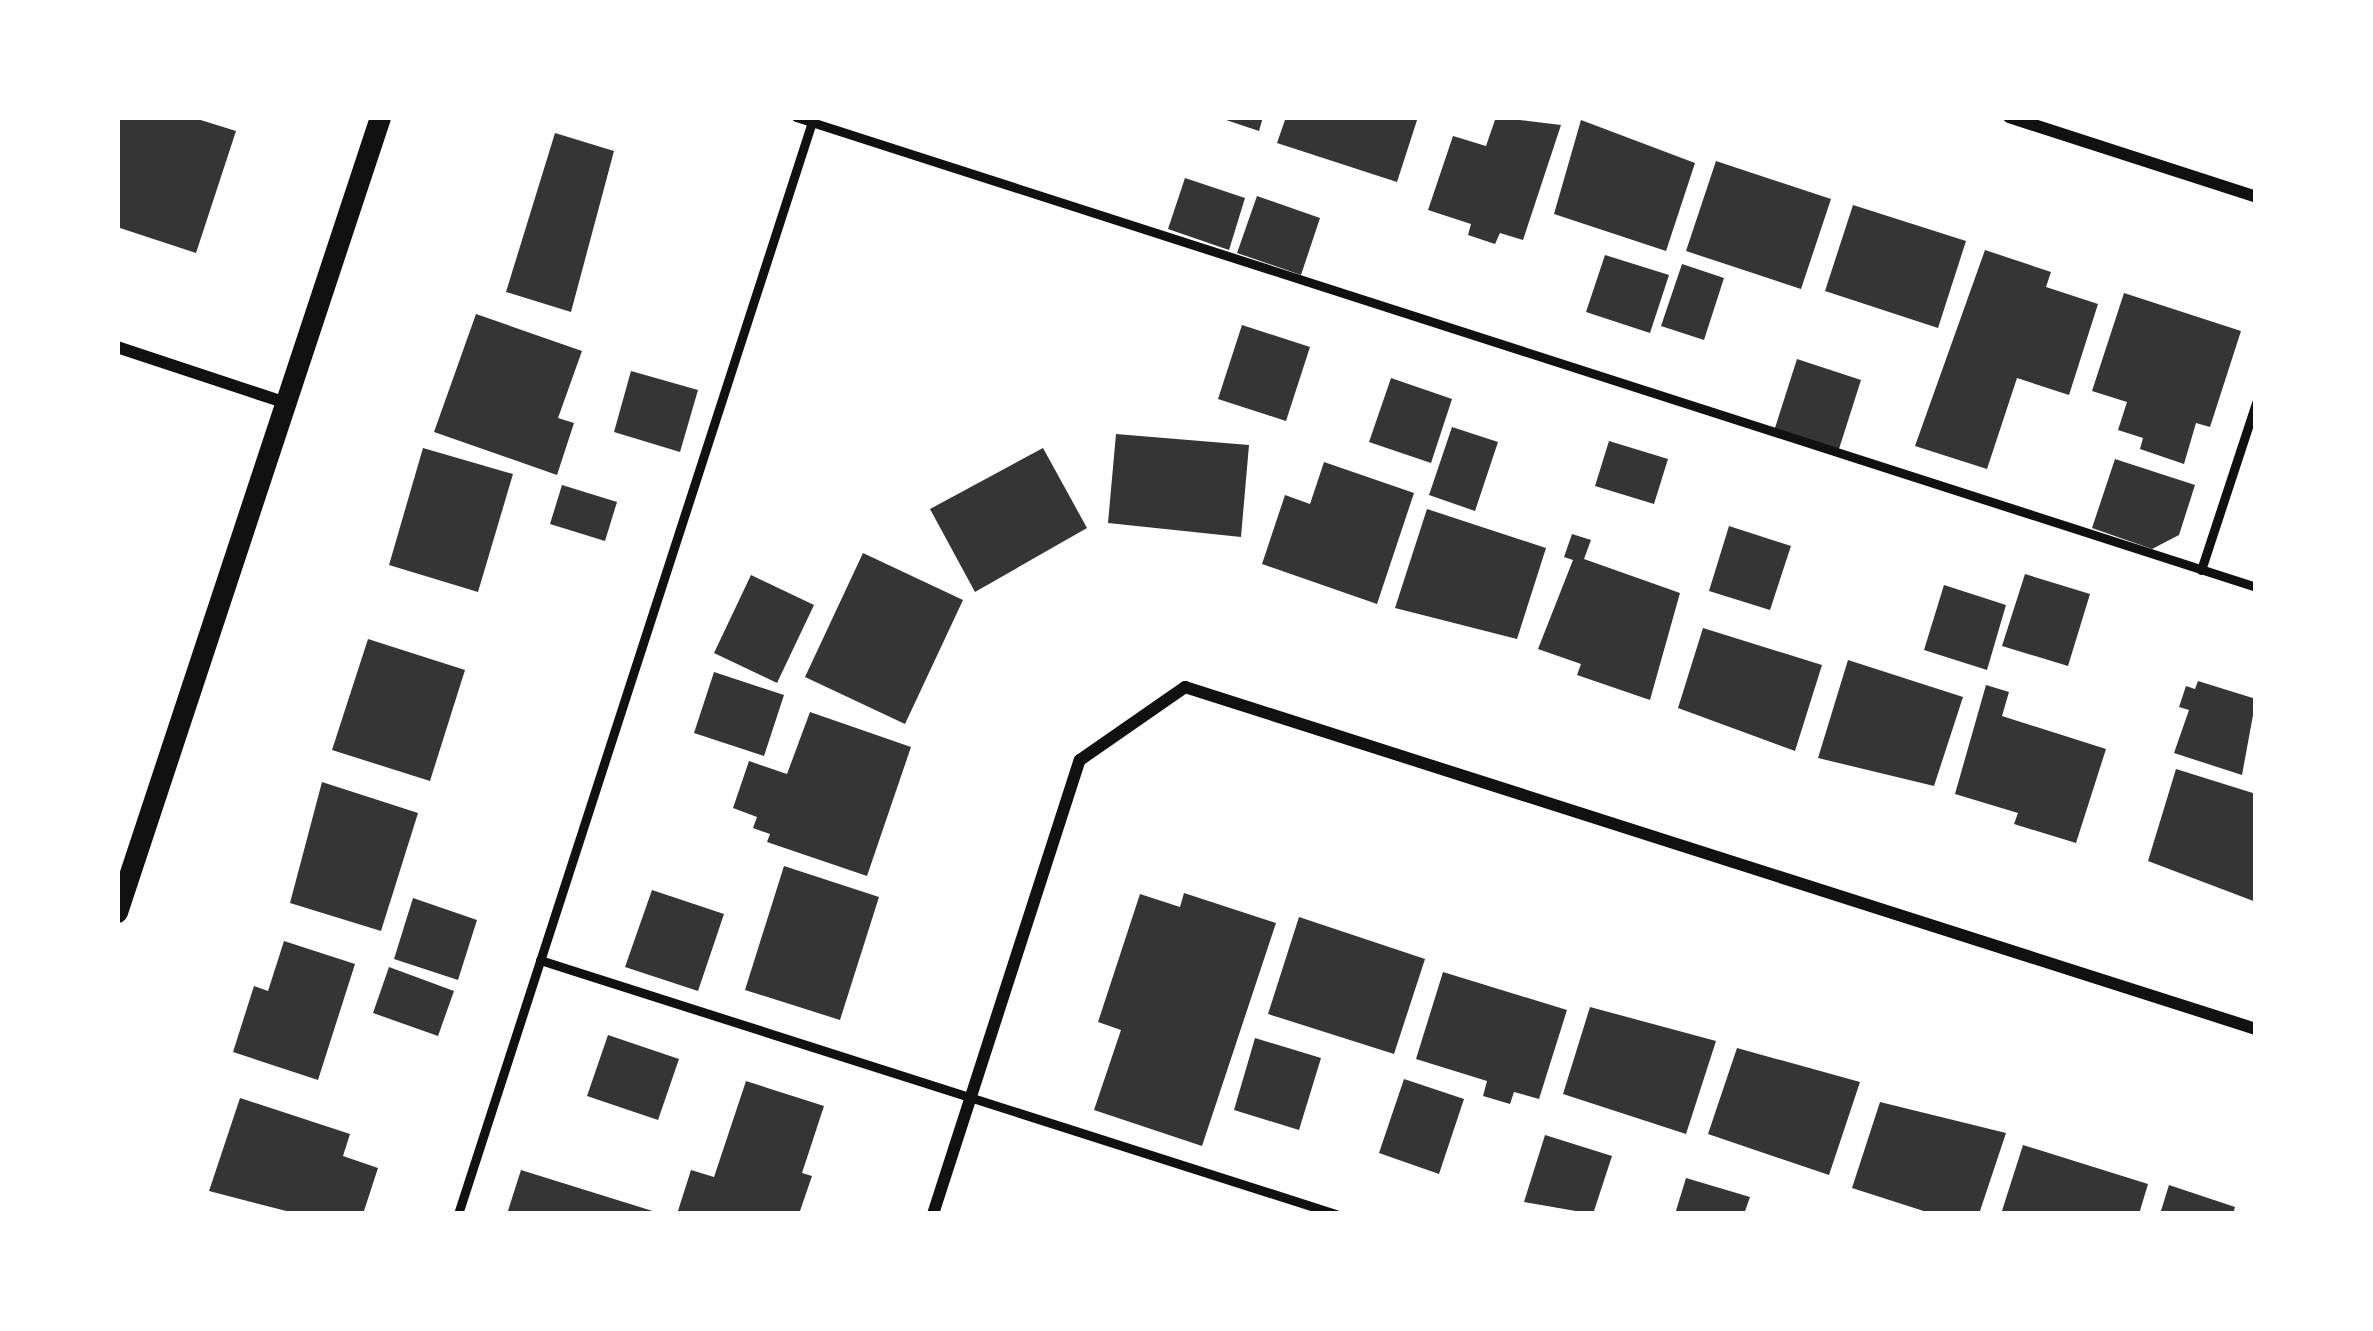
<!DOCTYPE html>
<style>
body{margin:0}
#map{position:relative;width:2373px;height:1331px;overflow:hidden;background:#fff;font-family:"Golos Text",sans-serif}
div>[style]{position:absolute}
.building>*{inset:0;background:#353535}
.service>*{height:9px;margin:-4.5px;padding:0 4.5px;transform-origin:4.5px;border-radius:4.5px;background:#111}
.minor>*{height:12px;margin:-6px;padding:0 6px;transform-origin:6px;border-radius:6px;background:#111}
.tertiary>*{height:21px;margin:-10.5px;padding:0 10.5px;transform-origin:10.5px;border-radius:10.5px;background:#111}
span{translate:-50% -50%;white-space:nowrap;text-align:center;line-height:1.15;-webkit-text-stroke:9px #fff;paint-order:stroke}
.frame{position:absolute;inset:0;border:120px solid #fff;pointer-events:none}
</style>
<div id="map">
<div class="building">
<div style="clip-path:polygon(117px 117px,191px 117px,236px 131px,196px 253px,117px 227px)"></div>
<div style="clip-path:polygon(1217px 117px,1263px 117px,1259px 131px)"></div>
<div style="clip-path:polygon(1286px 117px,1418px 117px,1397px 182px,1277px 143px)"></div>
<div style="clip-path:polygon(1496px 117px,1561px 125px,1523px 240px,1500px 233px,1495px 244px,1468px 235px,1471px 224px,1428px 210px,1453px 136px,1486px 146px)"></div>
<div style="clip-path:polygon(1581px 120px,1695px 163px,1666px 251px,1554px 214px)"></div>
<div style="clip-path:polygon(555px 133px,614px 151px,571px 312px,506px 292px)"></div>
<div style="clip-path:polygon(1716px 161px,1831px 199px,1801px 289px,1686px 251px)"></div>
<div style="clip-path:polygon(1185px 178px,1245px 198px,1229px 250px,1168px 229px)"></div>
<div style="clip-path:polygon(1257px 196px,1320px 218px,1301px 275px,1237px 253px)"></div>
<div style="clip-path:polygon(1853px 205px,1966px 241px,1938px 328px,1825px 291px)"></div>
<div style="clip-path:polygon(1985px 250px,2051px 272px,2046px 287px,2098px 304px,2069px 395px,2017px 378px,1987px 469px,1915px 446px)"></div>
<div style="clip-path:polygon(1605px 255px,1669px 275px,1650px 333px,1586px 312px)"></div>
<div style="clip-path:polygon(1682px 264px,1724px 278px,1704px 340px,1661px 326px)"></div>
<div style="clip-path:polygon(2124px 293px,2241px 331px,2210px 427px,2196px 423px,2184px 464px,2140px 449px,2143px 438px,2118px 430px,2127px 402px,2092px 391px)"></div>
<div style="clip-path:polygon(476px 314px,582px 351px,558px 418px,574px 423px,557px 475px,434px 432px)"></div>
<div style="clip-path:polygon(1242px 325px,1310px 347px,1286px 421px,1218px 399px)"></div>
<div style="clip-path:polygon(1797px 359px,1861px 380px,1838px 452px,1774px 431px)"></div>
<div style="clip-path:polygon(631px 371px,698px 390px,680px 452px,614px 432px)"></div>
<div style="clip-path:polygon(1391px 378px,1452px 399px,1431px 463px,1369px 442px)"></div>
<div style="clip-path:polygon(1452px 427px,1498px 442px,1475px 511px,1429px 495px)"></div>
<div style="clip-path:polygon(1116px 434px,1249px 445px,1241px 537px,1108px 523px)"></div>
<div style="clip-path:polygon(1609px 441px,1668px 459px,1654px 504px,1595px 486px)"></div>
<div style="clip-path:polygon(423px 448px,513px 474px,478px 592px,389px 565px)"></div>
<div style="clip-path:polygon(1043px 448px,1087px 528px,975px 592px,930px 509px)"></div>
<div style="clip-path:polygon(2115px 459px,2195px 485px,2179px 535px,2152px 549px,2092px 528px)"></div>
<div style="clip-path:polygon(1324px 462px,1414px 493px,1377px 604px,1262px 564px,1285px 495px,1310px 504px)"></div>
<div style="clip-path:polygon(562px 485px,617px 502px,605px 541px,550px 524px)"></div>
<div style="clip-path:polygon(1427px 509px,1546px 548px,1517px 639px,1395px 608px)"></div>
<div style="clip-path:polygon(1729px 526px,1791px 546px,1770px 610px,1709px 591px)"></div>
<div style="clip-path:polygon(1572px 534px,1591px 540px,1584px 559px,1680px 593px,1650px 700px,1577px 675px,1581px 664px,1538px 649px,1573px 560px,1564px 557px)"></div>
<div style="clip-path:polygon(863px 553px,963px 600px,905px 724px,805px 677px)"></div>
<div style="clip-path:polygon(2025px 574px,2090px 594px,2068px 666px,2002px 646px)"></div>
<div style="clip-path:polygon(751px 575px,814px 605px,777px 683px,714px 653px)"></div>
<div style="clip-path:polygon(1944px 585px,2006px 605px,1987px 670px,1924px 650px)"></div>
<div style="clip-path:polygon(1703px 628px,1822px 665px,1795px 751px,1678px 708px)"></div>
<div style="clip-path:polygon(368px 639px,465px 670px,430px 781px,332px 750px)"></div>
<div style="clip-path:polygon(1848px 660px,1963px 697px,1934px 786px,1818px 758px)"></div>
<div style="clip-path:polygon(714px 672px,784px 695px,764px 756px,694px 733px)"></div>
<div style="clip-path:polygon(2198px 681px,2256px 699px,2242px 775px,2174px 753px,2189px 710px,2179px 707px,2186px 686px,2195px 689px)"></div>
<div style="clip-path:polygon(1986px 685px,2009px 692px,2002px 716px,2106px 749px,2076px 843px,2014px 824px,2018px 813px,1955px 794px)"></div>
<div style="clip-path:polygon(810px 712px,911px 747px,867px 876px,767px 842px,770px 834px,753px 828px,757px 817px,733px 808px,749px 761px,787px 774px)"></div>
<div style="clip-path:polygon(2176px 769px,2256px 794px,2256px 902px,2148px 861px)"></div>
<div style="clip-path:polygon(322px 782px,418px 813px,381px 931px,290px 903px)"></div>
<div style="clip-path:polygon(784px 866px,879px 897px,840px 1020px,745px 990px)"></div>
<div style="clip-path:polygon(652px 890px,724px 914px,698px 991px,625px 967px)"></div>
<div style="clip-path:polygon(1184px 893px,1276px 923px,1202px 1146px,1094px 1110px,1121px 1030px,1098px 1022px,1140px 894px,1180px 907px)"></div>
<div style="clip-path:polygon(413px 898px,477px 920px,458px 980px,394px 959px)"></div>
<div style="clip-path:polygon(1299px 917px,1425px 959px,1394px 1054px,1268px 1014px)"></div>
<div style="clip-path:polygon(284px 941px,355px 964px,318px 1080px,233px 1052px,254px 986px,268px 991px)"></div>
<div style="clip-path:polygon(389px 967px,454px 991px,438px 1036px,373px 1013px)"></div>
<div style="clip-path:polygon(1443px 972px,1567px 1010px,1539px 1099px,1514px 1092px,1510px 1104px,1483px 1096px,1487px 1081px,1416px 1059px)"></div>
<div style="clip-path:polygon(1590px 1007px,1716px 1041px,1686px 1134px,1563px 1094px)"></div>
<div style="clip-path:polygon(608px 1035px,679px 1059px,658px 1120px,587px 1096px)"></div>
<div style="clip-path:polygon(1255px 1038px,1321px 1058px,1299px 1130px,1234px 1110px)"></div>
<div style="clip-path:polygon(1737px 1048px,1860px 1082px,1829px 1175px,1708px 1134px)"></div>
<div style="clip-path:polygon(1404px 1079px,1464px 1099px,1439px 1174px,1379px 1153px)"></div>
<div style="clip-path:polygon(746px 1081px,824px 1106px,802px 1173px,812px 1176px,799px 1214px,677px 1214px,691px 1170px,714px 1177px)"></div>
<div style="clip-path:polygon(240px 1098px,350px 1134px,343px 1156px,378px 1168px,363px 1214px,298px 1214px,209px 1191px)"></div>
<div style="clip-path:polygon(1880px 1102px,2006px 1133px,1979px 1214px,1933px 1214px,1852px 1188px)"></div>
<div style="clip-path:polygon(1545px 1135px,1612px 1156px,1593px 1214px,1524px 1202px)"></div>
<div style="clip-path:polygon(2023px 1145px,2148px 1184px,2139px 1214px,2001px 1214px)"></div>
<div style="clip-path:polygon(521px 1170px,659px 1213px,659px 1214px,507px 1214px)"></div>
<div style="clip-path:polygon(1686px 1178px,1750px 1197px,1744px 1214px,1675px 1214px)"></div>
<div style="clip-path:polygon(2169px 1185px,2235px 1207px,2233px 1214px,2160px 1214px)"></div>
</div>
<div class="service">
<div style="left:796px;top:117px;width:1534px;rotate:17.84deg"></div>
<div style="left:2201px;top:570px;width:176px;rotate:-71.8deg"></div>
<div style="left:540px;top:960px;width:836px;rotate:17.7deg"></div>
<div style="left:458px;top:1214px;width:1148px;rotate:-72.04deg"></div>
</div>
<div class="minor">
<div style="left:2009px;top:117px;width:260px;rotate:17.9deg"></div>
<div style="left:117px;top:347px;width:178px;rotate:18.3deg"></div>
<div style="left:933px;top:1214px;width:477px;rotate:-72.1deg"></div>
<div style="left:1080px;top:760px;width:128px;rotate:-34.8deg"></div>
<div style="left:1185px;top:687px;width:1124px;rotate:17.71deg"></div>
</div>
<div class="tertiary">
<div style="left:117px;top:912px;width:837px;rotate:-71.69deg"></div>
</div>
<div class="frame"></div>
</div>
